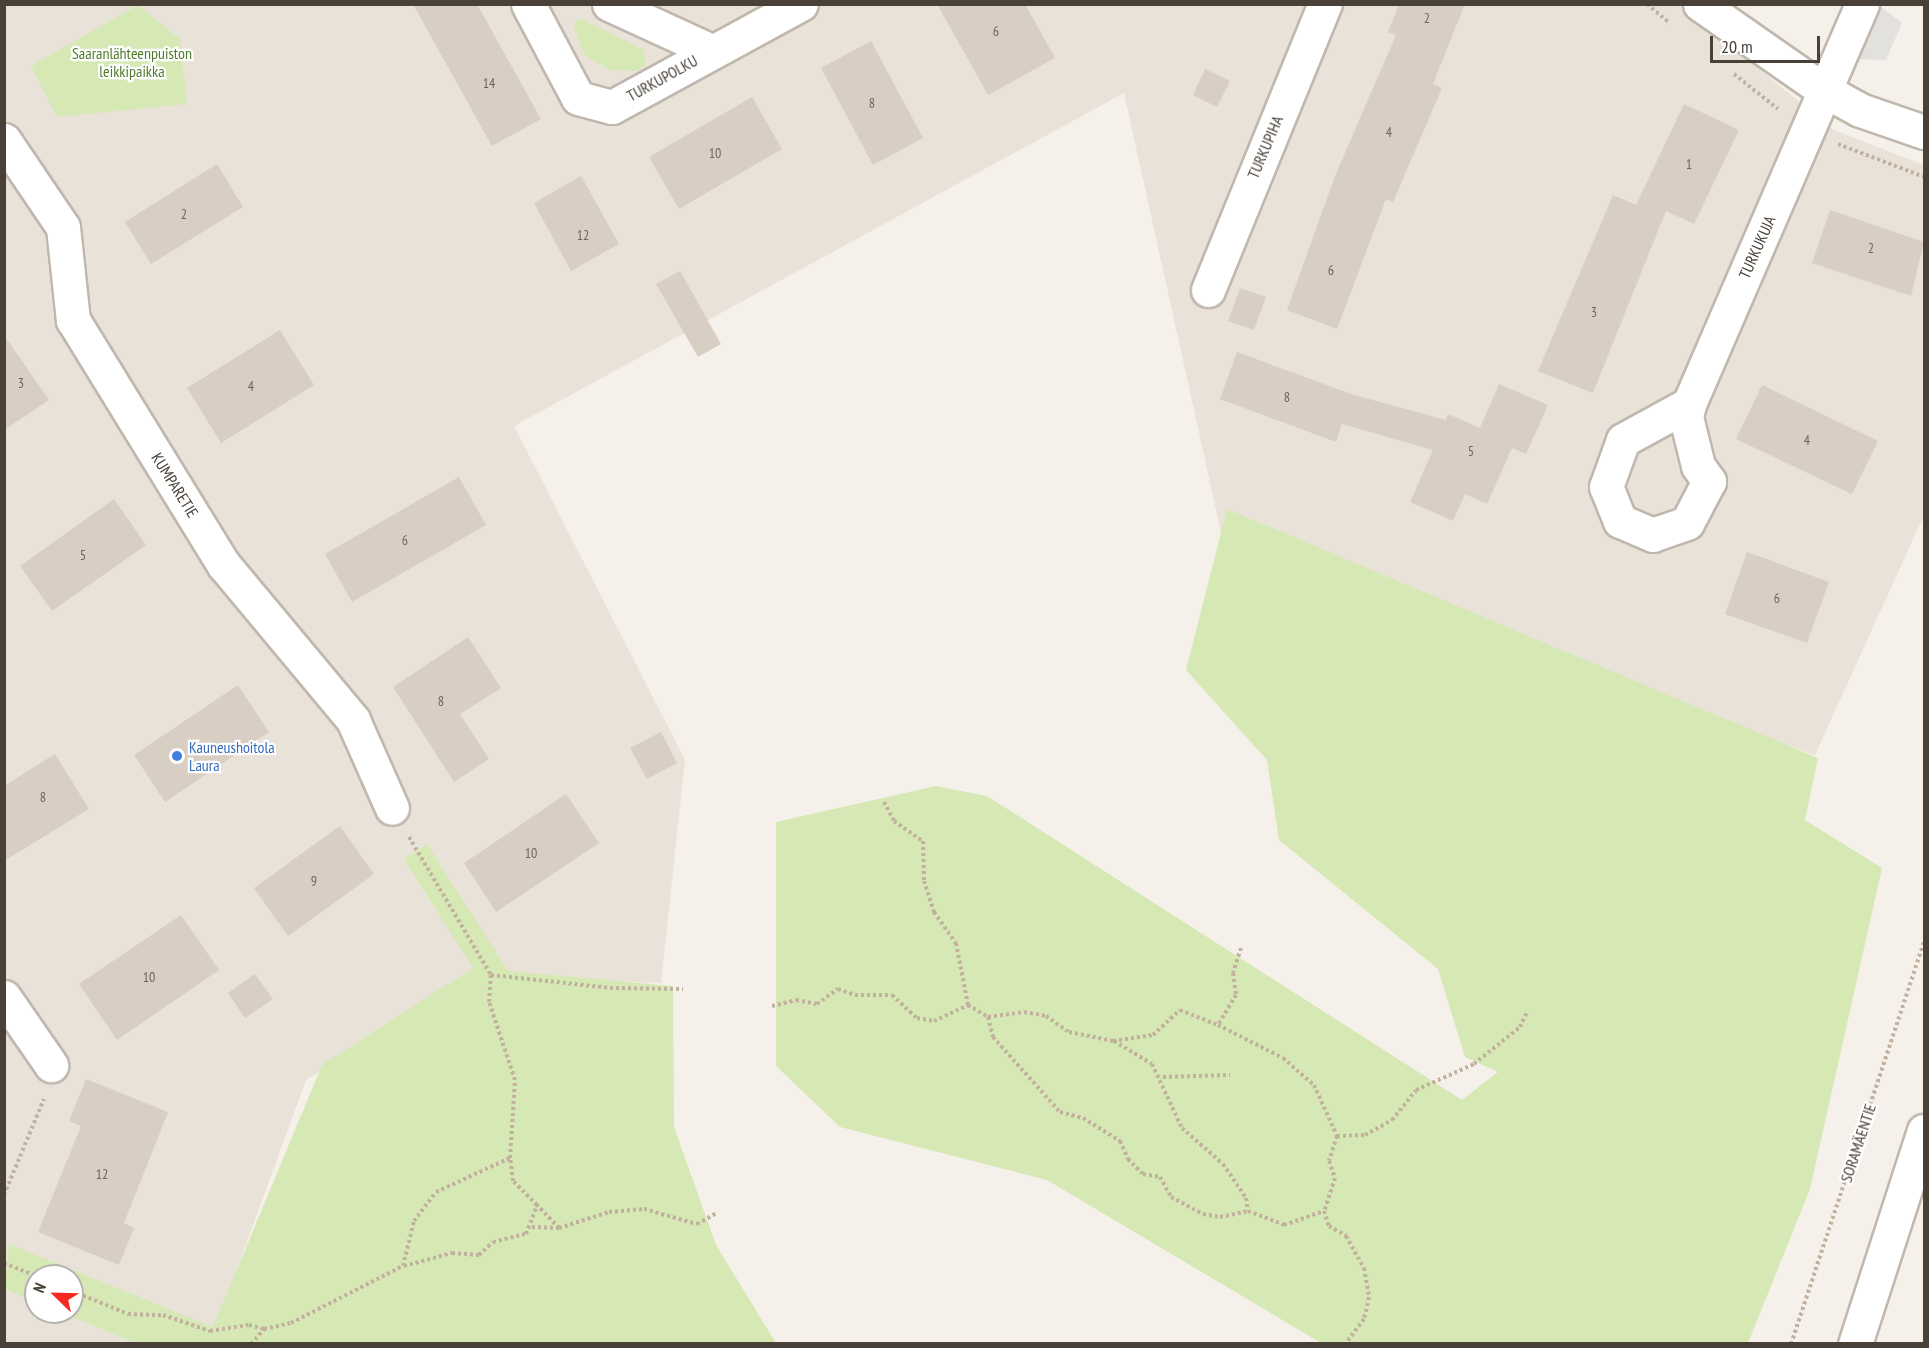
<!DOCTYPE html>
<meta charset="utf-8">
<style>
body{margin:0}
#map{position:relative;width:1929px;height:1348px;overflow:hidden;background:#f5f0ea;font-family:"PT Sans Narrow",sans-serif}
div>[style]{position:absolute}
.residential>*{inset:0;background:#e8e2d8}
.green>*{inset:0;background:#d6e8b4}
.parking>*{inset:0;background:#e3e1de}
.building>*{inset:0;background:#d9cec3}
.path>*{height:4px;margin-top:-2px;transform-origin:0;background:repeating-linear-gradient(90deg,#c2b19e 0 3px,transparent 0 6px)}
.roads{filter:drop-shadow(2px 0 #c0b7ad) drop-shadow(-2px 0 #c0b7ad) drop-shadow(0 2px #c0b7ad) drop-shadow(0 -2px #c0b7ad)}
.minor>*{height:33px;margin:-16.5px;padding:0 16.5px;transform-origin:16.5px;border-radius:16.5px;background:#fff}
.dots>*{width:16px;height:16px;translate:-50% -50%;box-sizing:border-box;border:3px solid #fff;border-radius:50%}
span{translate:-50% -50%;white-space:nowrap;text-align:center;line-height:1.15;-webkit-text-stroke:4.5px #fff;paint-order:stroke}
.number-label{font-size:14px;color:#6d645b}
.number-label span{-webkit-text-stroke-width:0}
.park-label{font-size:16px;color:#517a2c}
.street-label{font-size:16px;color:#494038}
.shop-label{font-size:16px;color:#366cbe}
.left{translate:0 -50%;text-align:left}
.frame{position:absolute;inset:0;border:6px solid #494038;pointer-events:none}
.north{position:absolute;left:24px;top:1264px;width:60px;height:60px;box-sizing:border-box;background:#fff;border:2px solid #b6b3af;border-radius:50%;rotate:293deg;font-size:16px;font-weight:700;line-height:24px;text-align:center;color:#494038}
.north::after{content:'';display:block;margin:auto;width:21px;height:27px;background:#f52b21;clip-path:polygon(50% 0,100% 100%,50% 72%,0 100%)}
.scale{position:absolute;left:1710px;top:36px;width:110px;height:27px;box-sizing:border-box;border:3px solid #494038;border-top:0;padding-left:8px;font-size:18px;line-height:21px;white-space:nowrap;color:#494038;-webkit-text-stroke:4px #fff;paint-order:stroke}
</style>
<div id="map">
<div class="residential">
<div style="clip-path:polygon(evenodd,5px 5px,1681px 5px,1834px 130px,1924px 165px,1924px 515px,1815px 755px,1224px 546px,1124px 93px,514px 426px,685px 760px,661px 983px,475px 976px,306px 1080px,210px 1343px,5px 1344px,5px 5px,36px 1276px,72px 1276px,72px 1312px,36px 1312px,36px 1276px)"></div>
</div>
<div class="green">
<div style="clip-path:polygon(138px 5px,180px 39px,187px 104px,57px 117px,31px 66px)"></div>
<div style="clip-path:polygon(579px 18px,644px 50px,645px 65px,637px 71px,611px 70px,584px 55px,573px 25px)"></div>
<div style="clip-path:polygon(1227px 509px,1818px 758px,1805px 820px,1882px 868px,1810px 1189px,1748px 1343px,1321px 1343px,1047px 1180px,840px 1127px,776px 1066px,776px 822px,936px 786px,987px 796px,1462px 1100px,1498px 1072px,1465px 1057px,1438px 969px,1279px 840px,1267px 760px,1186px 670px)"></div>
<div style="clip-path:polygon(427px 844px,508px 971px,673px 986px,674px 1127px,716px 1245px,776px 1343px,136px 1343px,60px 1312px,72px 1312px,72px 1276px,36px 1276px,36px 1302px,5px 1289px,9px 1244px,213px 1327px,322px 1065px,473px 968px,404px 859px)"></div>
</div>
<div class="parking">
<div style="clip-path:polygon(1879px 5px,1902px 23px,1886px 60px,1854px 59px)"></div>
</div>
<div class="building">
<div style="clip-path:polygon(413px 4px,477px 4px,541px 119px,492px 146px)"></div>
<div style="clip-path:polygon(937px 4px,1025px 4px,1055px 58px,988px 95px)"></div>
<div style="clip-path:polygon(1399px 4px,1465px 4px,1433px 84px,1442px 88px,1393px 202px,1386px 199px,1337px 329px,1287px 310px,1335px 176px,1396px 35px,1388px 32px)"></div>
<div style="clip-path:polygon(871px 41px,923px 138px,873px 165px,821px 68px)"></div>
<div style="clip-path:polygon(1205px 69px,1230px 81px,1217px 107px,1193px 95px)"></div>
<div style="clip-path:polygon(752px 97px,782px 149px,679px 209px,649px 157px)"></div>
<div style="clip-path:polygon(1684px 104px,1739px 130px,1694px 224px,1666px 211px,1593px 393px,1538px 371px,1613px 195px,1636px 205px)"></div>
<div style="clip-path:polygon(217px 164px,243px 207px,151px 264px,125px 222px)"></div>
<div style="clip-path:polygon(581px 176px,619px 244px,571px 271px,534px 203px)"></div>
<div style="clip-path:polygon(1830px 210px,1924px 242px,1911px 296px,1812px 263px)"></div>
<div style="clip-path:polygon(680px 271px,721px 344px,698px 357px,656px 284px)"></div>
<div style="clip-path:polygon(1240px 288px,1266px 297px,1254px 330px,1228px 321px)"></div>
<div style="clip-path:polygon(280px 330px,314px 385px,221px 443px,187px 388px)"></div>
<div style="clip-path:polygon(4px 335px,49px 400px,4px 430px)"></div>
<div style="clip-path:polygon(1237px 352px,1354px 395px,1446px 420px,1448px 414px,1480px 428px,1499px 384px,1548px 405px,1526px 454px,1512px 448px,1487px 504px,1465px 494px,1453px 521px,1410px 502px,1433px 450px,1342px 424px,1336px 442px,1220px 399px)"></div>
<div style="clip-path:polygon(1762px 385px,1878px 441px,1852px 494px,1736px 439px)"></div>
<div style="clip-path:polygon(459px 477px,486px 525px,352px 602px,325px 554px)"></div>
<div style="clip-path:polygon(114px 499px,146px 545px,52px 611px,20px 566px)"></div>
<div style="clip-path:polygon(1747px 552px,1829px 582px,1807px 643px,1725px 614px)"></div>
<div style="clip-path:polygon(468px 637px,501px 688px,460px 714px,489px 759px,454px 782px,393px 687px)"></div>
<div style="clip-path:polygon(238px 685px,269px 732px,165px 802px,134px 755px)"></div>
<div style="clip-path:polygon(661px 732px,677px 763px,647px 779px,630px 748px)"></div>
<div style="clip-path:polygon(55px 754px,89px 809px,4px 861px,4px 786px)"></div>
<div style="clip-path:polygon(566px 794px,599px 843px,496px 912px,464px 863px)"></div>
<div style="clip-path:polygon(340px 826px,374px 874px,288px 936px,254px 888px)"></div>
<div style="clip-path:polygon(181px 915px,219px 970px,117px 1040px,79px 984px)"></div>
<div style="clip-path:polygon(255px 974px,273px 999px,245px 1018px,228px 993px)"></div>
<div style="clip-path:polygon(86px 1079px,168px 1112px,124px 1223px,134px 1228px,119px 1265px,38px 1232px,81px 1126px,69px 1121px)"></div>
</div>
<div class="path">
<div style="left:1647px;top:4px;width:30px;rotate:40deg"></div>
<div style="left:1734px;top:74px;width:56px;rotate:38.5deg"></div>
<div style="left:1838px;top:144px;width:92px;rotate:21deg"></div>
<div style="left:884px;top:802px;width:21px;rotate:62deg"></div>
<div style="left:894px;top:821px;width:35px;rotate:35deg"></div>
<div style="left:923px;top:841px;width:40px;rotate:88.6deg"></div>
<div style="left:924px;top:881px;width:33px;rotate:72deg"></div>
<div style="left:934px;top:912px;width:38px;rotate:55deg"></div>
<div style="left:956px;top:943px;width:63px;rotate:79deg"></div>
<div style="left:409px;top:837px;width:161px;rotate:59.3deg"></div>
<div style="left:491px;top:975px;width:120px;rotate:6.2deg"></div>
<div style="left:610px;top:988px;width:73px;rotate:0.8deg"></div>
<div style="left:1241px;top:948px;width:26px;rotate:108deg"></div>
<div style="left:1233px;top:973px;width:22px;rotate:82deg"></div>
<div style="left:1236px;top:995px;width:35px;rotate:121deg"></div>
<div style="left:1218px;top:1025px;width:73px;rotate:26.9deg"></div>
<div style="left:1283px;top:1058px;width:41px;rotate:41.1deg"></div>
<div style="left:1314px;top:1085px;width:56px;rotate:65.7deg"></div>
<div style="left:1337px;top:1136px;width:26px;rotate:108deg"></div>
<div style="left:1329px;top:1161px;width:18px;rotate:71deg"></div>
<div style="left:1335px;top:1178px;width:35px;rotate:108deg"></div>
<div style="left:1324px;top:1211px;width:16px;rotate:72deg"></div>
<div style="left:1329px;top:1226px;width:20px;rotate:30deg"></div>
<div style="left:1346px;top:1236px;width:37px;rotate:61deg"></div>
<div style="left:1364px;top:1268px;width:29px;rotate:80deg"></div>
<div style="left:1369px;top:1297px;width:23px;rotate:103deg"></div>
<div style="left:1364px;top:1319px;width:31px;rotate:127deg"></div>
<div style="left:772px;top:1006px;width:25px;rotate:-14deg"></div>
<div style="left:796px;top:1000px;width:21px;rotate:11deg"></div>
<div style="left:817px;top:1004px;width:26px;rotate:-36deg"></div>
<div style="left:838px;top:989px;width:18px;rotate:19deg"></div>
<div style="left:855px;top:995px;width:37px"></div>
<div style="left:892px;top:995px;width:34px;rotate:43deg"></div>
<div style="left:917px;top:1018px;width:17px;rotate:10deg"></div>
<div style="left:934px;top:1021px;width:38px;rotate:-25deg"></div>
<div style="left:968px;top:1005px;width:23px;rotate:31deg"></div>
<div style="left:988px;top:1017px;width:36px;rotate:-8deg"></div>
<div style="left:1024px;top:1012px;width:22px;rotate:10deg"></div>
<div style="left:1046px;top:1016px;width:28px;rotate:35deg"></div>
<div style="left:1069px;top:1032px;width:45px;rotate:11.6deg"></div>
<div style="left:1113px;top:1041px;width:40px;rotate:-8.5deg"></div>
<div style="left:1153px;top:1035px;width:37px;rotate:-43deg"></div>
<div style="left:1180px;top:1010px;width:41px;rotate:21.5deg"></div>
<div style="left:988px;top:1017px;width:21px;rotate:76deg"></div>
<div style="left:993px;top:1037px;width:101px;rotate:48.2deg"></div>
<div style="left:1060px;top:1112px;width:24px;rotate:15deg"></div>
<div style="left:1083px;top:1118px;width:44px;rotate:31.9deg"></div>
<div style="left:1120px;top:1141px;width:20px;rotate:66deg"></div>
<div style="left:1128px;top:1159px;width:21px;rotate:45deg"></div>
<div style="left:1143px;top:1174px;width:17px;rotate:10deg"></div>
<div style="left:1160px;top:1177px;width:23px;rotate:61deg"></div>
<div style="left:1171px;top:1197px;width:36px;rotate:28deg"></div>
<div style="left:1203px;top:1214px;width:17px;rotate:10deg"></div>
<div style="left:1220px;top:1217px;width:29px;rotate:-12deg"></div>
<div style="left:1248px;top:1211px;width:39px;rotate:21deg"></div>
<div style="left:1284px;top:1225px;width:42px;rotate:-19.3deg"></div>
<div style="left:1114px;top:1041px;width:44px;rotate:31.2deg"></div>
<div style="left:1152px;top:1064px;width:71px;rotate:64.9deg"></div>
<div style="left:1182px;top:1128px;width:55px;rotate:41.3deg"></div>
<div style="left:1223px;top:1164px;width:41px;rotate:55.9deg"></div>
<div style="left:1246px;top:1198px;width:13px;rotate:81deg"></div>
<div style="left:1163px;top:1077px;width:67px;rotate:-1.7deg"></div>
<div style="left:1337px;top:1136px;width:28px;rotate:-2deg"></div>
<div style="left:1365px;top:1135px;width:31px;rotate:-29deg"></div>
<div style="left:1392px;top:1120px;width:38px;rotate:-51deg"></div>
<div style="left:1416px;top:1090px;width:64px;rotate:-24.1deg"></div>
<div style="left:1474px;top:1064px;width:59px;rotate:-38.8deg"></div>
<div style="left:1520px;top:1027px;width:17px;rotate:-65deg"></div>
<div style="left:4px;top:1195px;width:104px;rotate:-67.4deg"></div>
<div style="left:532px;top:1227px;width:27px;rotate:2deg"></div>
<div style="left:559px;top:1228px;width:32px;rotate:-134deg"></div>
<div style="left:559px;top:1228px;width:52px;rotate:-17.7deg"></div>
<div style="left:609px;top:1212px;width:35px;rotate:-5deg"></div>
<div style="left:644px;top:1209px;width:55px;rotate:15.8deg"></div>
<div style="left:697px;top:1224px;width:23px;rotate:-29deg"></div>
<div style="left:4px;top:1263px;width:35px;rotate:22deg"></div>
<div style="left:404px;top:1266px;width:50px;rotate:-15.2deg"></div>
<div style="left:452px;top:1253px;width:27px;rotate:4deg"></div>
<div style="left:479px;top:1255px;width:19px;rotate:-43deg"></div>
<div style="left:493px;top:1242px;width:34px;rotate:-14deg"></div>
<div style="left:526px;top:1234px;width:31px;rotate:-69deg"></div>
<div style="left:537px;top:1205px;width:34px;rotate:-135deg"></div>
<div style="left:513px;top:1181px;width:23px;rotate:-97deg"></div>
<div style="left:72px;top:1291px;width:61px;rotate:22.3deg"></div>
<div style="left:128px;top:1314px;width:35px;rotate:2deg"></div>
<div style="left:163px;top:1315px;width:50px;rotate:18.8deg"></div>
<div style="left:210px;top:1331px;width:39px;rotate:-9deg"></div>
<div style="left:249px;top:1325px;width:16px;rotate:15deg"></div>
<div style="left:264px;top:1329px;width:28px;rotate:-13deg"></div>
<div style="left:291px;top:1323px;width:126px;rotate:-27deg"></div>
<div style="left:403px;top:1266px;width:46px;rotate:-76.3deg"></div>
<div style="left:414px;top:1221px;width:36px;rotate:-53deg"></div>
<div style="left:436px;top:1192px;width:81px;rotate:-24.7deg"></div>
<div style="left:510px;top:1158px;width:78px;rotate:-86.3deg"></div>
<div style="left:515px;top:1080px;width:82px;rotate:-108.4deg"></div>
<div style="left:489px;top:1002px;width:27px;rotate:-86deg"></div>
<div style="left:251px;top:1344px;width:20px;rotate:-49deg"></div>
<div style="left:1791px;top:1344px;width:423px;rotate:-71.7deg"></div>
</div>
<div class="roads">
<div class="minor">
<div style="left:528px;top:4px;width:106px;rotate:62deg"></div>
<div style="left:578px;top:98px;width:35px;rotate:15deg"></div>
<div style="left:612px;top:107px;width:215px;rotate:-28.6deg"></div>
<div style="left:609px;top:4px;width:112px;rotate:24.7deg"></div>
<div style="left:1700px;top:4px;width:149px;rotate:34.9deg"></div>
<div style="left:1822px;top:89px;width:43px;rotate:28.9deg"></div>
<div style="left:1860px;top:110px;width:68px;rotate:19deg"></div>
<div style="left:4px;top:140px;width:105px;rotate:55.9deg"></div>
<div style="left:63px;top:227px;width:94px;rotate:83.9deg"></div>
<div style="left:73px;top:320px;width:288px;rotate:58.4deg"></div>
<div style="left:224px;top:565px;width:202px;rotate:50.2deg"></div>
<div style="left:353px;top:720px;width:96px;rotate:66.1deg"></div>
<div style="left:1208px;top:290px;width:309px;rotate:-67.8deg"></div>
<div style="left:1689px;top:404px;width:13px;rotate:103deg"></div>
<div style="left:1686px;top:417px;width:50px;rotate:76.2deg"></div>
<div style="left:1698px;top:466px;width:19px;rotate:54deg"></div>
<div style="left:1709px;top:481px;width:47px;rotate:117.6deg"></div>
<div style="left:1687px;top:523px;width:36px;rotate:161deg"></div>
<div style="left:1653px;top:535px;width:36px;rotate:-157deg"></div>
<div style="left:1620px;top:521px;width:37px;rotate:-112deg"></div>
<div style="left:1606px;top:487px;width:50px;rotate:-70.1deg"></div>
<div style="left:1623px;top:440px;width:75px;rotate:-28.6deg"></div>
<div style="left:1689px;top:404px;width:435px;rotate:-66.6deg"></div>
<div style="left:4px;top:997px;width:83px;rotate:55.3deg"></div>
<div style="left:1855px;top:1344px;width:224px;rotate:-72.1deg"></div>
</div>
</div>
<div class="dots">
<div style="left:177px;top:756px;background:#3f7fe0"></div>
</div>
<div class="number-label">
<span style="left:1427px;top:18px">2</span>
<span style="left:996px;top:31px">6</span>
<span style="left:489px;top:83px">14</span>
<span style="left:872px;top:103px">8</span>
<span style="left:1389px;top:132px">4</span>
<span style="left:715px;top:153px">10</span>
<span style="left:1689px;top:164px">1</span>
<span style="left:184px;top:214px">2</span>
<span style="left:583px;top:235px">12</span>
<span style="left:1871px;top:248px">2</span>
<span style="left:1331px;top:270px">6</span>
<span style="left:1594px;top:312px">3</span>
<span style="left:21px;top:383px">3</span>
<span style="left:251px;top:386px">4</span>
<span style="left:1287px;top:397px">8</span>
<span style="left:1807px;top:440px">4</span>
<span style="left:1471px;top:451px">5</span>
<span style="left:405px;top:540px">6</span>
<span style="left:83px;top:555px">5</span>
<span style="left:1777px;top:598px">6</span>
<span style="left:441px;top:701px">8</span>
<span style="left:43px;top:797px">8</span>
<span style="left:531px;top:853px">10</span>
<span style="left:314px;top:881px">9</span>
<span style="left:149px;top:977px">10</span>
<span style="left:102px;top:1174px">12</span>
</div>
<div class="park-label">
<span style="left:132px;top:62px">Saaranlähteenpuiston<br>leikkipaikka</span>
</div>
<div class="street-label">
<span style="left:662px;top:78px;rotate:-29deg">TURKUPOLKU</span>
<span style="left:1265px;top:147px;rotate:-67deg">TURKUPIHA</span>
<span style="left:1757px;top:247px;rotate:-66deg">TURKUKUJA</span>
<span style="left:175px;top:485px;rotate:58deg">KUMPARETIE</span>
<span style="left:1858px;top:1143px;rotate:-72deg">SORAMÄENTIE</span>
</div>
<div class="shop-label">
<span class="left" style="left:189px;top:756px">Kauneushoitola<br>Laura</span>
</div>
<div class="frame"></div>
<div class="north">N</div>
<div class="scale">20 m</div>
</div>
